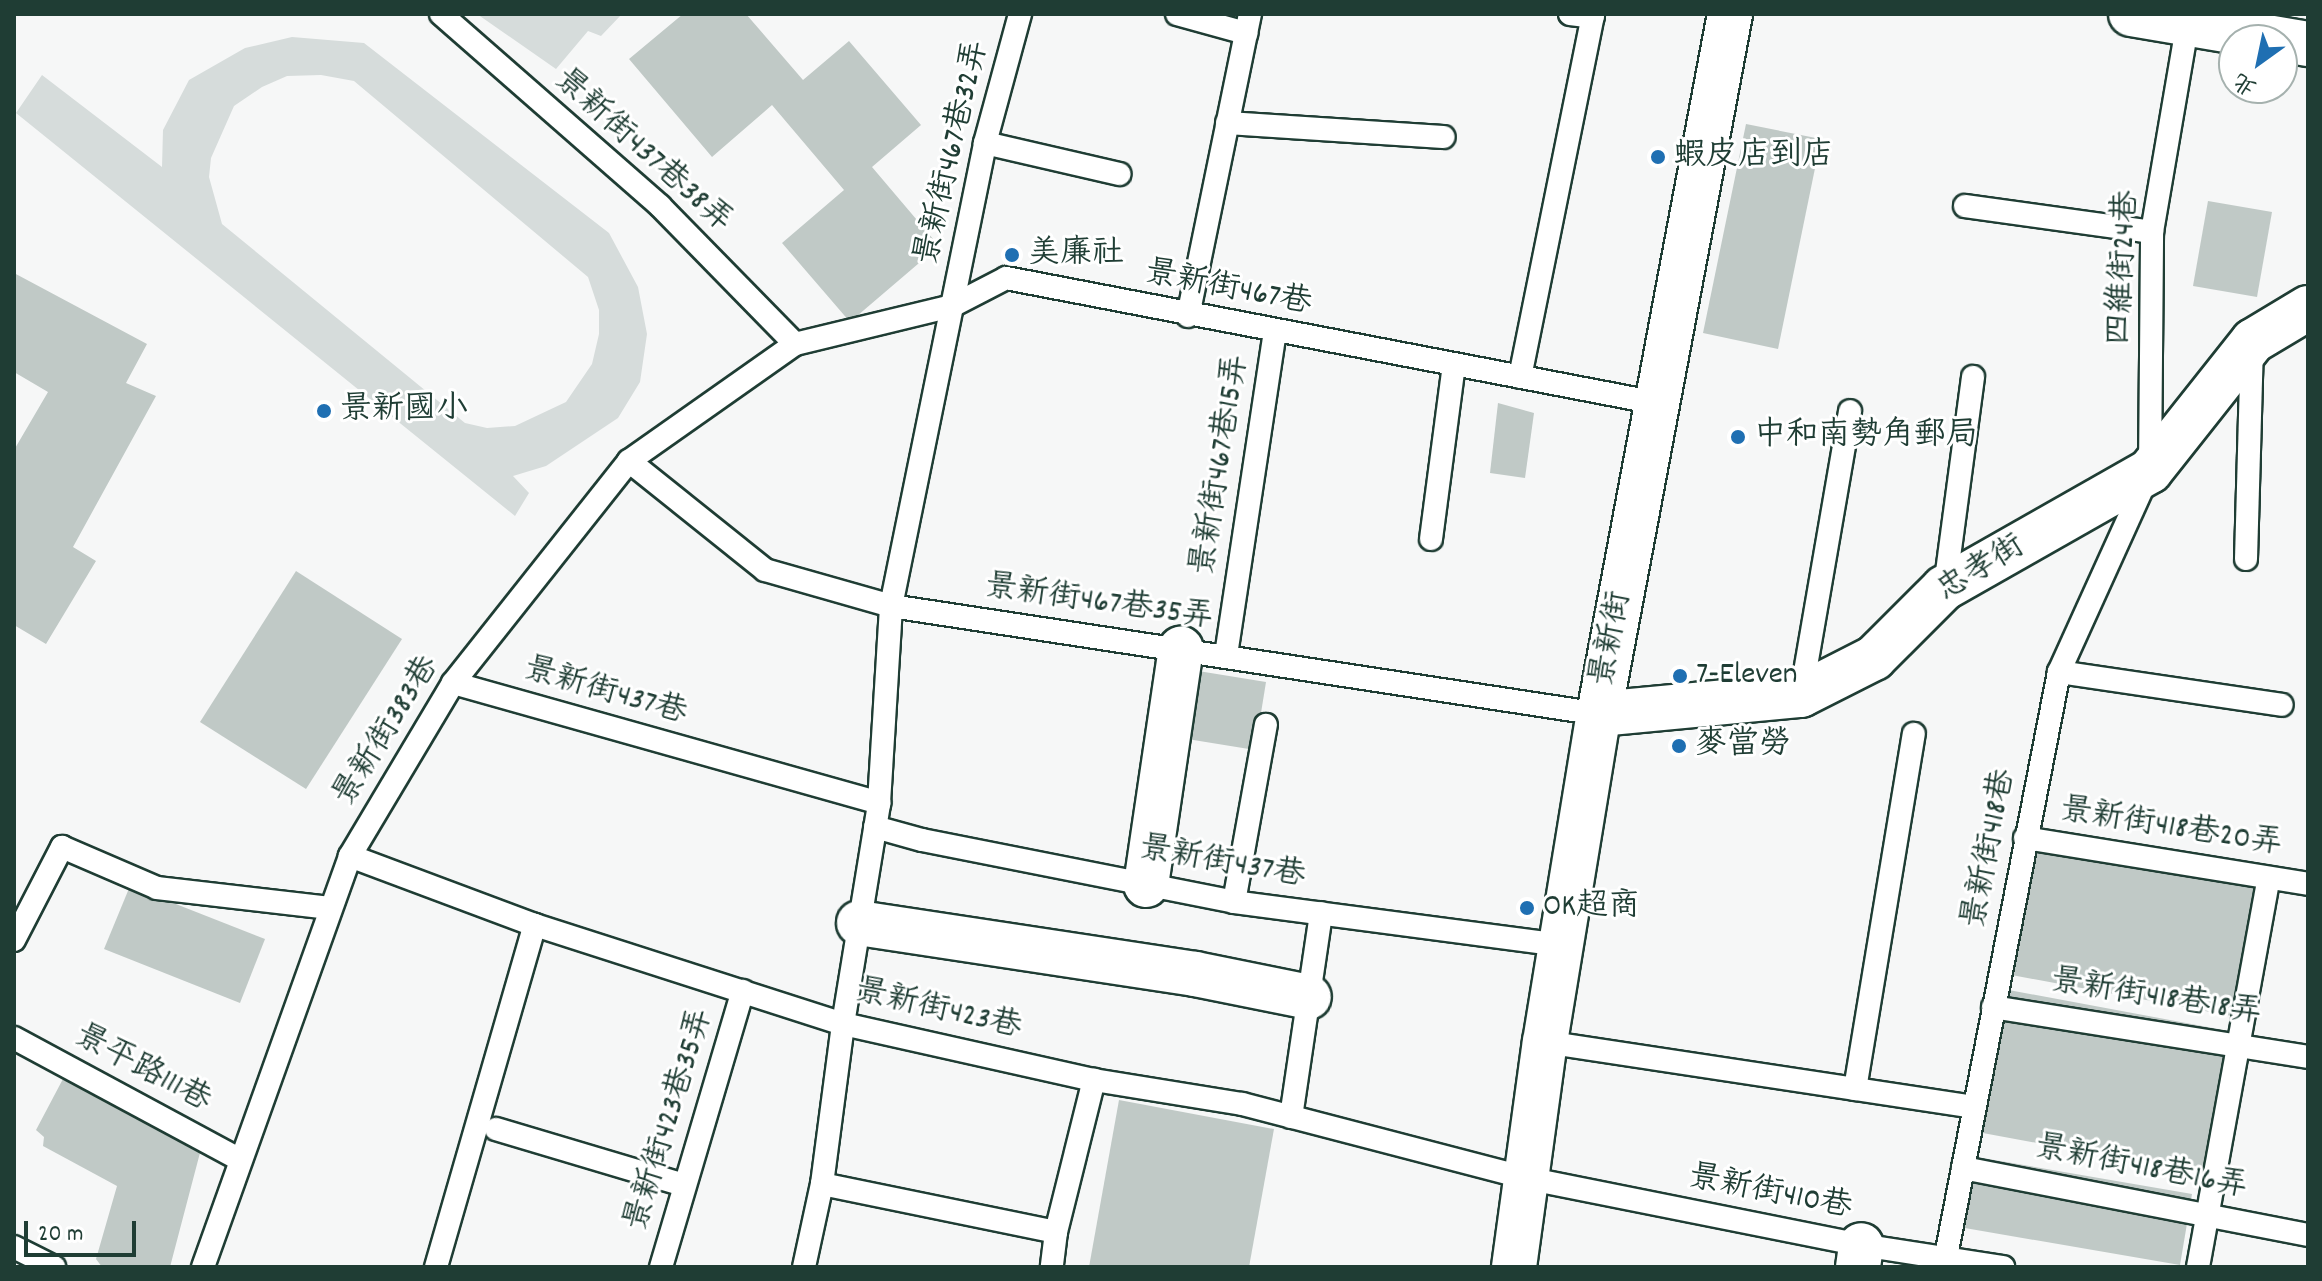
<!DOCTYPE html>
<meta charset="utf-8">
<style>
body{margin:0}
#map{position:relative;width:2322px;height:1281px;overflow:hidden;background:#f6f7f7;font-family:Dekko,"LXGW WenKai TC",sans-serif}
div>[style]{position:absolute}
.green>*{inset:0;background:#d6dcdb}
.building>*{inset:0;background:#c0c9c6}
.roads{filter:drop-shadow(2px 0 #1f3d34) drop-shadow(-2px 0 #1f3d34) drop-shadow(0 2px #1f3d34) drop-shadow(0 -2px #1f3d34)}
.lane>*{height:22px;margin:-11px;padding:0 11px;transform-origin:11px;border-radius:11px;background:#fff}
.street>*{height:44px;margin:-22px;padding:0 22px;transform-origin:22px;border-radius:22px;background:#fff}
.secondary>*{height:44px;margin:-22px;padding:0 22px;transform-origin:22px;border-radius:22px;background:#fff}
.dots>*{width:22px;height:22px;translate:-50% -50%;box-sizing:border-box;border:4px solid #fff;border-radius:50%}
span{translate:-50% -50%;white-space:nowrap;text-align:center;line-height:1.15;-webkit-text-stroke:6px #fff;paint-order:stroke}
.street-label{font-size:32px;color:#1f3d34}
.poi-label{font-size:32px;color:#1f3d34}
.left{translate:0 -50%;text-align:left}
.frame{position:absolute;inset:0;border:16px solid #1f3d34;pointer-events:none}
.north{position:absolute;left:2218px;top:24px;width:80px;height:80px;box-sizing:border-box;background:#fff;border:2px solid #a5b1ae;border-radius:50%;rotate:213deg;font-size:22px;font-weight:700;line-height:32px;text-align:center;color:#1f3d34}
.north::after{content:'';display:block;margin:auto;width:28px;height:36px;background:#1f6fb2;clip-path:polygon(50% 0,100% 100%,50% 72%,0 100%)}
.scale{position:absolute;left:24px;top:1221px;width:112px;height:36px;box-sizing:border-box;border:4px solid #1f3d34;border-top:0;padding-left:10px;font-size:24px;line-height:28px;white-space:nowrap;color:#1f3d34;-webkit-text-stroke:6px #fff;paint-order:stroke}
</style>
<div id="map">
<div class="green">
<div style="clip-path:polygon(477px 14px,622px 14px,601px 36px,588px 31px,556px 69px)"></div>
<div style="clip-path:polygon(evenodd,292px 37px,364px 43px,609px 233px,638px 287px,647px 334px,640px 382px,618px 418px,546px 466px,513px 476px,529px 493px,515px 516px,16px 113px,42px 75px,162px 167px,163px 130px,189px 80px,245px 48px,292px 37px,321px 75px,354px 81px,588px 277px,599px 310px,599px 334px,592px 364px,566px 402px,515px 426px,487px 428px,465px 423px,222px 224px,209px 177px,211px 158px,234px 106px,262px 87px,287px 76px,321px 75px)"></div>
</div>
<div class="building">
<div style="clip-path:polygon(683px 14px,746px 14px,803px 80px,849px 41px,921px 125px,872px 167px,939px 246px,850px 322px,782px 243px,844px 190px,772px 105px,712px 157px,629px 59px)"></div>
<div style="clip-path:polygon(1746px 124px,1821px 139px,1778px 349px,1703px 333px)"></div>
<div style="clip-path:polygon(2208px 201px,2272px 212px,2257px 297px,2193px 286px)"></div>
<div style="clip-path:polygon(14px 273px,147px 344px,126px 383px,156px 396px,73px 547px,96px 561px,46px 644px,14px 625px,14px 450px,48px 392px,14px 372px)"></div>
<div style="clip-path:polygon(1498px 403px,1534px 413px,1525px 478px,1490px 473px)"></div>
<div style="clip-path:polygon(296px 571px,402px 639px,306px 789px,200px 722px)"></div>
<div style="clip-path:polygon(1186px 669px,1266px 682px,1255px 750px,1175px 737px)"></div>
<div style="clip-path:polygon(2026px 831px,2258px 874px,2232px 1016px,2001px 973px)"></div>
<div style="clip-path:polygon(130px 886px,265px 939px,240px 1003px,104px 949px)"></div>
<div style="clip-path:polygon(1998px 988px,2229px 1031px,2204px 1174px,1972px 1131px)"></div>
<div style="clip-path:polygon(64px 1077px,201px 1149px,170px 1267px,102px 1267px,96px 1259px,117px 1186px,43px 1146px,44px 1137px,36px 1130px)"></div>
<div style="clip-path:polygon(1119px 1100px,1274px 1129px,1249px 1267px,1089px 1267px)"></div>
<div style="clip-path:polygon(1971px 1156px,2192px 1194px,2180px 1265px,1959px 1227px)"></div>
</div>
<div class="roads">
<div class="lane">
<div style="left:441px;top:14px;width:291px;rotate:41.2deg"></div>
<div style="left:660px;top:206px;width:193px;rotate:45.6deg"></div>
<div style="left:1177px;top:14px;width:72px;rotate:15.4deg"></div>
<div style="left:1570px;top:14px;width:23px;rotate:7deg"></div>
<div style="left:1227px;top:123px;width:217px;rotate:3.7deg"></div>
<div style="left:985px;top:143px;width:138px;rotate:13deg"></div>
<div style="left:1965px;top:206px;width:189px;rotate:7.9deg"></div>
<div style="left:1188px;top:316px;width:308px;rotate:-78.4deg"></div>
<div style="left:1520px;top:377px;width:370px;rotate:-78.6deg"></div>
<div style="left:629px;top:461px;width:174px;rotate:38.7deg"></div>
<div style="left:765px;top:570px;width:131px;rotate:15.9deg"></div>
<div style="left:891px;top:606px;width:716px;rotate:8.67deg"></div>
<div style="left:1431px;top:539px;width:176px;rotate:-82.5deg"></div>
<div style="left:2246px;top:559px;width:211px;rotate:-88.4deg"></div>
<div style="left:1945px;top:587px;width:212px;rotate:-82.4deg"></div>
<div style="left:1226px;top:655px;width:328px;rotate:-81.4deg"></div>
<div style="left:2059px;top:672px;width:225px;rotate:8.4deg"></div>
<div style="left:453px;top:683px;width:443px;rotate:15.7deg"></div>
<div style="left:1801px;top:695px;width:288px;rotate:-80.2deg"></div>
<div style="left:875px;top:827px;width:49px;rotate:15.5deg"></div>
<div style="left:922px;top:840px;width:318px;rotate:11.2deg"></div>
<div style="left:1234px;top:902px;width:330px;rotate:7.5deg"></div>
<div style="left:2025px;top:838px;width:287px;rotate:9.2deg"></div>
<div style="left:350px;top:856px;width:197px;rotate:20.5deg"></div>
<div style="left:535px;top:925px;width:324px;rotate:17.8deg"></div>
<div style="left:843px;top:1024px;width:257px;rotate:12.6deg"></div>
<div style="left:1094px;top:1080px;width:150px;rotate:9.2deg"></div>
<div style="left:1242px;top:1104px;width:293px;rotate:14.6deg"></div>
<div style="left:1526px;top:1178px;width:342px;rotate:11.3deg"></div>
<div style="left:1861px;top:1245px;width:144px;rotate:8.8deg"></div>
<div style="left:1234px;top:902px;width:180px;rotate:-79.8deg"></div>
<div style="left:14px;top:940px;width:105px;rotate:-62.7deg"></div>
<div style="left:62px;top:847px;width:103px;rotate:23.3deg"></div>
<div style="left:157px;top:888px;width:174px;rotate:6.6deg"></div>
<div style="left:1993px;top:1007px;width:319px;rotate:9deg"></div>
<div style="left:14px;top:1038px;width:255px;rotate:28.3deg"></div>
<div style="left:1545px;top:1042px;width:434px;rotate:8.6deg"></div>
<div style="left:1855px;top:1089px;width:360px;rotate:-80.6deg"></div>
<div style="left:1291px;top:1117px;width:206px;rotate:-81.6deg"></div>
<div style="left:496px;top:1129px;width:196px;rotate:16.6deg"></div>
<div style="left:1963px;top:1168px;width:351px;rotate:11deg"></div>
<div style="left:822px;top:1184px;width:239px;rotate:11.6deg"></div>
<div style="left:1056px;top:1232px;width:35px;rotate:97deg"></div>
<div style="left:1056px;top:1232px;width:157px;rotate:-76deg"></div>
<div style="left:14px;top:1247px;width:45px;rotate:26.6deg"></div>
<div style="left:1946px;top:1256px;width:595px;rotate:-79.05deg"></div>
<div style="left:2059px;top:672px;width:221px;rotate:-65.6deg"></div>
<div style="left:2150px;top:471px;width:239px;rotate:-89.5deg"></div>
<div style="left:2152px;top:232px;width:220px;rotate:-80.3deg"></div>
<div style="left:203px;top:1267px;width:436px;rotate:-70.3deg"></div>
<div style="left:350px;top:856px;width:201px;rotate:-59.2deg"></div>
<div style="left:453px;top:683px;width:283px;rotate:-51.6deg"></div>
<div style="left:629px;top:461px;width:203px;rotate:-35.2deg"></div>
<div style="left:795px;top:344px;width:162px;rotate:-13.6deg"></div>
<div style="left:952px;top:306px;width:61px;rotate:-27.4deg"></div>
<div style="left:1006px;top:278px;width:663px;rotate:10.87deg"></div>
<div style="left:436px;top:1267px;width:356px;rotate:-73.9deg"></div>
<div style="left:661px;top:1267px;width:288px;rotate:-73.5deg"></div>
<div style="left:804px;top:1267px;width:85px;rotate:-77.8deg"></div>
<div style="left:822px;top:1184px;width:161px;rotate:-82.5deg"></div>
<div style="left:843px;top:1024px;width:224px;rotate:-80.7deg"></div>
<div style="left:879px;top:803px;width:197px;rotate:-86.5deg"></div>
<div style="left:891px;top:606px;width:472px;rotate:-78.5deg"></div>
<div style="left:985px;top:143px;width:134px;rotate:-74.8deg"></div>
<div style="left:2198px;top:1267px;width:395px;rotate:-79.7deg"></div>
</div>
<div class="street">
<div style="left:2131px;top:14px;width:180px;rotate:9.6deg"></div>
<div style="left:1599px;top:714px;width:203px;rotate:-5.4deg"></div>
<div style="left:1801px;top:695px;width:82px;rotate:-26.9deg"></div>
<div style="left:1874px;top:658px;width:99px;rotate:-45deg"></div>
<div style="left:1944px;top:588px;width:237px;rotate:-29.6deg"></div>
<div style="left:2150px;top:471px;width:166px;rotate:-51.6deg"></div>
<div style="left:2253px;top:341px;width:64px;rotate:-31deg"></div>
<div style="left:1146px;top:885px;width:239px;rotate:-81.6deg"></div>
<div style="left:859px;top:923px;width:340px;rotate:8.6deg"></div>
<div style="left:1195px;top:974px;width:116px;rotate:11.4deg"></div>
<div style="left:1858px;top:1267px;width:22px;rotate:-82deg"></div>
</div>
<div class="secondary">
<div style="left:1514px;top:1267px;width:227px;rotate:-82.2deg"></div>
<div style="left:1545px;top:1042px;width:332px;rotate:-80.7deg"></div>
<div style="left:1599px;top:714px;width:712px;rotate:-79.4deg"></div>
</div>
</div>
<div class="dots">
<div style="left:1658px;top:157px;background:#1f6fb2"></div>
<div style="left:1012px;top:255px;background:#1f6fb2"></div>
<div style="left:324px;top:411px;background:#1f6fb2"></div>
<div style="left:1738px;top:437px;background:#1f6fb2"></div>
<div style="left:1680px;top:676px;background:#1f6fb2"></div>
<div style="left:1679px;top:746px;background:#1f6fb2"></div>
<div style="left:1527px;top:908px;background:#1f6fb2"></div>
</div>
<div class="street-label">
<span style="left:642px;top:152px;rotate:42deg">景新街437巷38弄</span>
<span style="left:954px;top:153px;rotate:-77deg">景新街467巷32弄</span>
<span style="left:2125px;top:268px;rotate:-87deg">四維街24巷</span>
<span style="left:1228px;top:290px;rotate:11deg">景新街467巷</span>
<span style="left:1222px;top:465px;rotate:-81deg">景新街467巷15弄</span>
<span style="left:1982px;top:570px;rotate:-32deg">忠孝街</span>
<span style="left:1099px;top:604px;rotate:8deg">景新街467巷35弄</span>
<span style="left:1613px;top:639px;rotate:-79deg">景新街</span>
<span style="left:605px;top:693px;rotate:16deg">景新街437巷</span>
<span style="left:388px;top:732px;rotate:-58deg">景新街383巷</span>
<span style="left:2171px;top:829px;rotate:9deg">景新街418巷20弄</span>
<span style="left:1991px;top:849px;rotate:-79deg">景新街418巷</span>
<span style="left:1222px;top:864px;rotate:10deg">景新街437巷</span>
<span style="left:2156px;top:999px;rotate:9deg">景新街418巷18弄</span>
<span style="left:938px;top:1011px;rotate:13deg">景新街423巷</span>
<span style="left:142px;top:1070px;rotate:28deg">景平路111巷</span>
<span style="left:671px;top:1120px;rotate:-73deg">景新街423巷35弄</span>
<span style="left:2141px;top:1169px;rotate:11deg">景新街418巷16弄</span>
<span style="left:1770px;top:1194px;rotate:11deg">景新街410巷</span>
</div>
<div class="poi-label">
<span class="left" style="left:1674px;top:157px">蝦皮店到店</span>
<span class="left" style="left:1028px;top:255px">美廉社</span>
<span class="left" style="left:340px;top:411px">景新國小</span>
<span class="left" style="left:1754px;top:437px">中和南勢角郵局</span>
<span class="left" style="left:1696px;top:676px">7-Eleven</span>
<span class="left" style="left:1695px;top:746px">麥當勞</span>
<span class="left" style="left:1543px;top:908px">OK超商</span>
</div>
<div class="frame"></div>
<div class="north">北</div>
<div class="scale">20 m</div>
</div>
